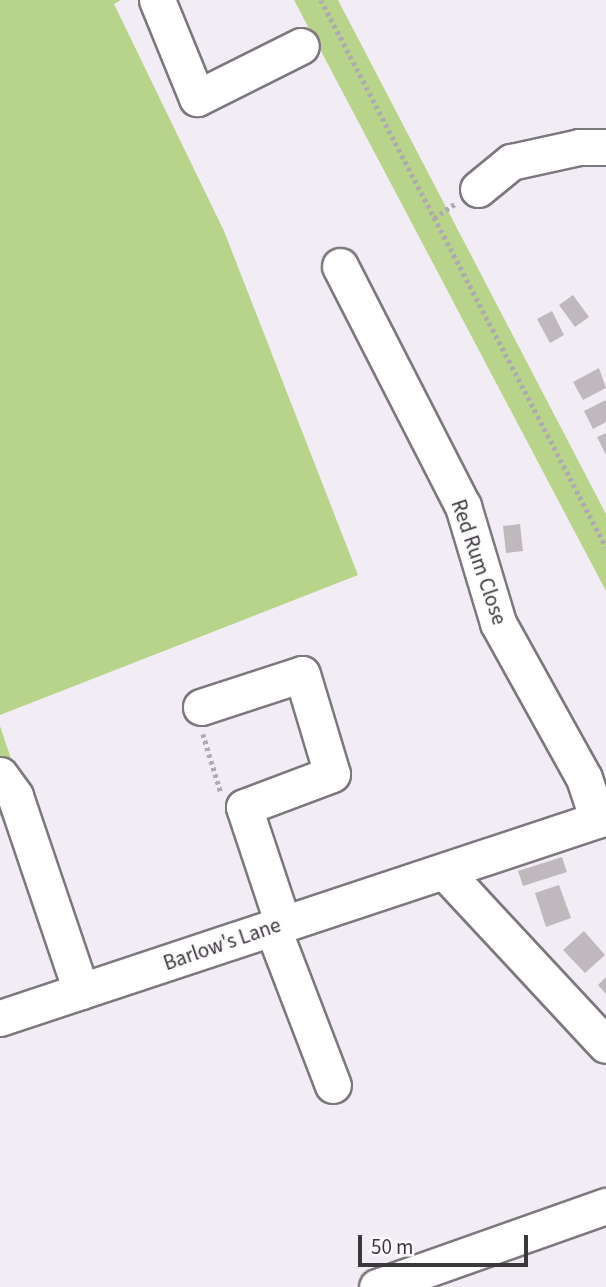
<!DOCTYPE html>
<style>
body{margin:0}
#map{position:relative;width:606px;height:1287px;overflow:hidden;background:#f2edf4;font-family:"Source Sans 3",sans-serif}
div>[style]{position:absolute}
.green>*{inset:0;background:#b8d38a}
.building>*{inset:0;background:#bfb9be}
.path>*{height:4.5px;margin-top:-2.25px;transform-origin:0;background:repeating-linear-gradient(90deg,#aeaab0 0 3.5px,transparent 0 7px)}
.roads{filter:drop-shadow(2px 0 #7d787e) drop-shadow(-2px 0 #7d787e) drop-shadow(0 2px #7d787e) drop-shadow(0 -2px #7d787e)}
.minor>*{height:35px;margin:-17.5px;padding:0 17.5px;transform-origin:17.5px;border-radius:17.5px;background:#fff}
span{translate:-50% -50%;white-space:nowrap;text-align:center;line-height:1.15;-webkit-text-stroke:5px #fefcfe;paint-order:stroke}
.street-label{font-size:21px;color:#3a383a}
.scale{position:absolute;left:358px;top:1235px;width:170px;height:32px;box-sizing:border-box;border:4px solid #3a383a;border-top:0;padding-left:9px;font-size:21px;line-height:24px;white-space:nowrap;color:#3a383a;-webkit-text-stroke:5px #fefcfe;paint-order:stroke}
</style>
<div id="map">
<div class="green">
<div style="clip-path:polygon(0 0,121px 0,114px 4px,224px 231px,358px 575px,0 715px)"></div>
<div style="clip-path:polygon(294px 0,338px 0,606px 514px,606px 591px)"></div>
<div style="clip-path:polygon(0 726px,27px 806px,0 816px)"></div>
</div>
<div class="building">
<div style="clip-path:polygon(573px 295px,589px 317px,575px 327px,559px 305px)"></div>
<div style="clip-path:polygon(552px 311px,564px 335px,550px 343px,537px 319px)"></div>
<div style="clip-path:polygon(599px 368px,606px 388px,583px 400px,573px 382px)"></div>
<div style="clip-path:polygon(606px 400px,606px 422px,593px 429px,584px 411px)"></div>
<div style="clip-path:polygon(606px 433px,606px 455px,597px 437px)"></div>
<div style="clip-path:polygon(520px 524px,523px 551px,506px 553px,503px 526px)"></div>
<div style="clip-path:polygon(562px 857px,567px 872px,523px 886px,518px 871px)"></div>
<div style="clip-path:polygon(559px 885px,571px 918px,546px 927px,535px 893px)"></div>
<div style="clip-path:polygon(584px 931px,605px 955px,585px 973px,563px 950px)"></div>
<div style="clip-path:polygon(606px 977px,606px 994px,598px 985px)"></div>
</div>
<div class="path">
<div style="left:321px;top:0;width:617px;rotate:62.48deg"></div>
<div style="left:434px;top:218px;width:27px;rotate:-34deg"></div>
<div style="left:203px;top:734px;width:62px;rotate:73deg"></div>
</div>
<div class="roads">
<div class="minor">
<div style="left:157px;top:0;width:106px;rotate:67.8deg"></div>
<div style="left:197px;top:98px;width:116px;rotate:-26.6deg"></div>
<div style="left:478px;top:189px;width:43px;rotate:-39.3deg"></div>
<div style="left:511px;top:162px;width:70px;rotate:-12.4deg"></div>
<div style="left:579px;top:147px;width:27px"></div>
<div style="left:340px;top:266px;width:270px;rotate:62.9deg"></div>
<div style="left:463px;top:506px;width:122px;rotate:73.3deg"></div>
<div style="left:498px;top:623px;width:177px;rotate:61deg"></div>
<div style="left:584px;top:778px;width:44px;rotate:71.6deg"></div>
<div style="left:201px;top:707px;width:106px;rotate:-18.1deg"></div>
<div style="left:302px;top:674px;width:104px;rotate:73.3deg"></div>
<div style="left:332px;top:774px;width:94px;rotate:159.4deg"></div>
<div style="left:244px;top:807px;width:123px;rotate:71.6deg"></div>
<div style="left:0;top:775px;width:26px;rotate:54deg"></div>
<div style="left:15px;top:796px;width:206px;rotate:71.3deg"></div>
<div style="left:445px;top:872px;width:236px;rotate:47.1deg"></div>
<div style="left:273px;top:929px;width:167px;rotate:69deg"></div>
<div style="left:0;top:1018px;width:638px;rotate:-18.35deg"></div>
<div style="left:377px;top:1287px;width:243px;rotate:-19.5deg"></div>
</div>
</div>
<div class="street-label">
<span style="left:479px;top:562px;rotate:71deg">Red Rum Close</span>
<span style="left:222px;top:944px;rotate:-19deg">Barlow's Lane</span>
</div>
<div class="scale">50 m</div>
</div>
